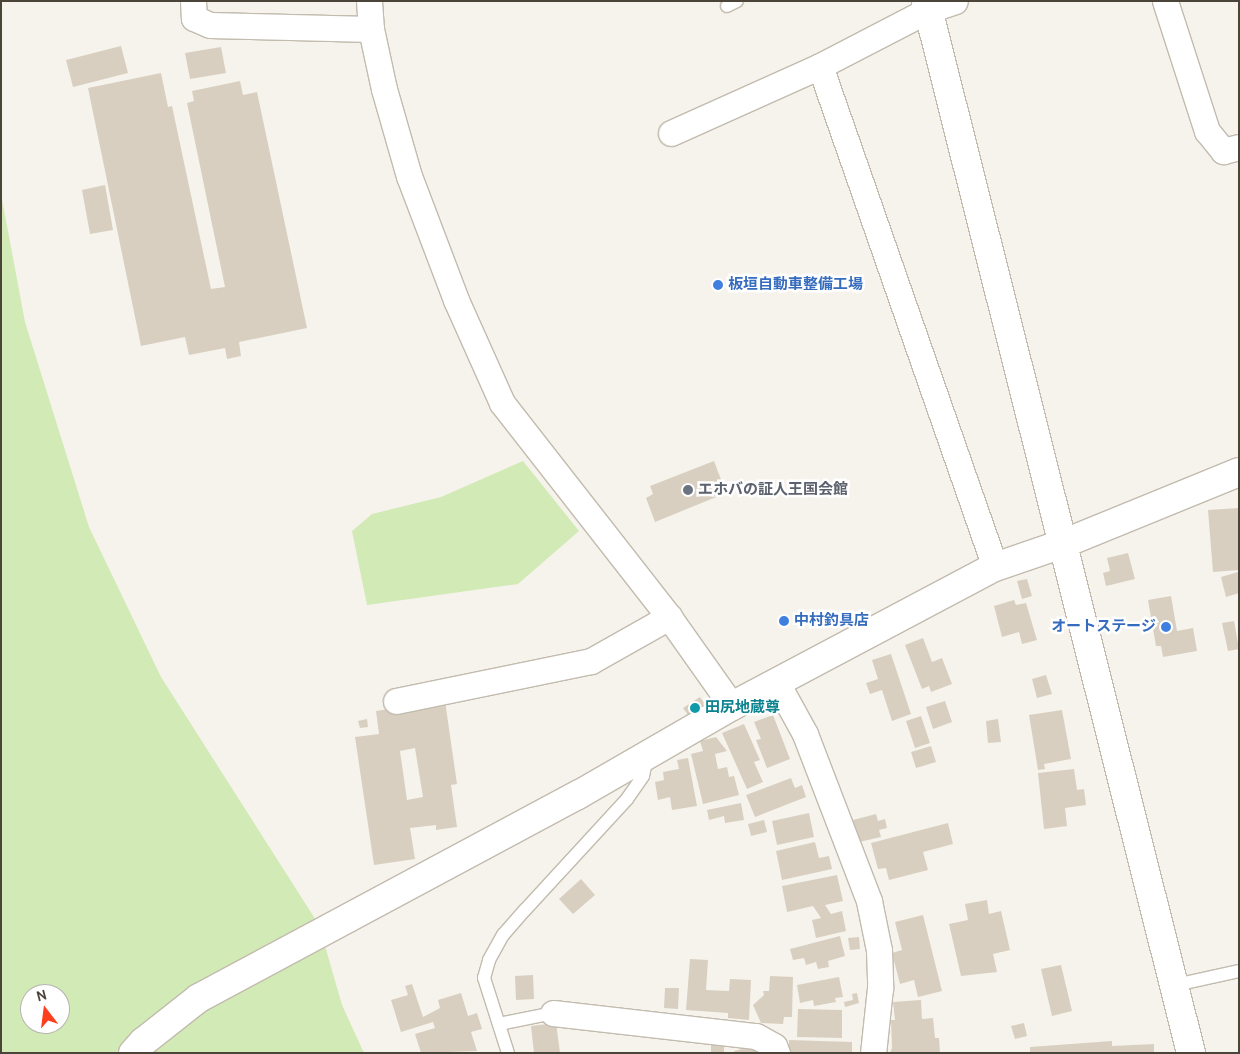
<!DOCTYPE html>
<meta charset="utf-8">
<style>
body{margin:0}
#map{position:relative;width:1240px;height:1054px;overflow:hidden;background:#f6f3ec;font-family:Cabin,"Noto Sans JP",sans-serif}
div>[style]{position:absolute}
.green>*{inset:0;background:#d2eab5}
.building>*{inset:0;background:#d8cfc1}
.roads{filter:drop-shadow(1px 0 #c2bbae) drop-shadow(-1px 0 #c2bbae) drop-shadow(0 1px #c2bbae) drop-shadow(0 -1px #c2bbae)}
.service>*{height:12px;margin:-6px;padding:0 6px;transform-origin:6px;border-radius:6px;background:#fff}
.minor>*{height:25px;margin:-12.5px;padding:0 12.5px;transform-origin:12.5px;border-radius:12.5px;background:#fff}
.tertiary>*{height:28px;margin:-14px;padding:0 14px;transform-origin:14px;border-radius:14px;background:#fff}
.dots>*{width:14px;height:14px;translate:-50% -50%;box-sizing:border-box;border:2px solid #fff;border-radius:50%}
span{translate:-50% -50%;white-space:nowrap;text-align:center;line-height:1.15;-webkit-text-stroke:5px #fff;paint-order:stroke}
.shop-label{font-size:15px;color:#366cbe;font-weight:700}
.left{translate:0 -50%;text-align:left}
.right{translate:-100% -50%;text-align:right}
.worship-label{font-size:15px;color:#5b616d;font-weight:700}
.culture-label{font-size:15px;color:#0d838f;font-weight:700}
.frame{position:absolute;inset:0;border:2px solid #4b4439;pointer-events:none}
.north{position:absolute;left:20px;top:984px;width:50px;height:50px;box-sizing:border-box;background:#fff;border:1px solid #b7b4b0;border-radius:50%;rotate:345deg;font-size:14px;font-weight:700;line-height:20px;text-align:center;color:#4b4439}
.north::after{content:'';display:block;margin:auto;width:18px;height:22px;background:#fc3f1d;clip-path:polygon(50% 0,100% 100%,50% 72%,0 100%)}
</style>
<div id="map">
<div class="green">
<div style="clip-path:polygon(evenodd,1px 194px,25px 322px,89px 527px,161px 677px,319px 925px,342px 1005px,364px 1053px,1px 1053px,1px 194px,30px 994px,60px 994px,60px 1024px,30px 1024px,30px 994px)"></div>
<div style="clip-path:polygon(523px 461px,579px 531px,518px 584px,367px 605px,352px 531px,372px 514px,441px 497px)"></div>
</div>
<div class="building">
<div style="clip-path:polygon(121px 46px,128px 73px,73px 87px,66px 60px)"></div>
<div style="clip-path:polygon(221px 47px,226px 73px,190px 79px,185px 53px)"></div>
<div style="clip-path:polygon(161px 73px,168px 107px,172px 106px,211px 289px,225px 287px,187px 103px,194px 101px,192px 91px,240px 81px,243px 95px,257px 92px,307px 328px,239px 342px,241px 356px,227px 359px,225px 348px,189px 355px,185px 337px,141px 346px,88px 88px)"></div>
<div style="clip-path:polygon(105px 185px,113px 230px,90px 234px,82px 190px)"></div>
<div style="clip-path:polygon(714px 461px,726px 493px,655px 522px,646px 498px,653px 494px,650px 486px)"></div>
<div style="clip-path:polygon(1239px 508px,1239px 570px,1213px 572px,1208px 510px)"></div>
<div style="clip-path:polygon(1128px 553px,1135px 579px,1106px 586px,1103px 573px,1110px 571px,1107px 558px)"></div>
<div style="clip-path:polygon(1238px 572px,1239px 593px,1226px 597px,1221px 577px)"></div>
<div style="clip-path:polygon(1027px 579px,1032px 596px,1022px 599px,1017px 581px)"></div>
<div style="clip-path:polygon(1171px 596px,1177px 631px,1193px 628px,1197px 651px,1163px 657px,1161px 646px,1156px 646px,1148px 600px)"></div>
<div style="clip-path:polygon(1014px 600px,1016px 605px,1026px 603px,1037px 640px,1022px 644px,1019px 632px,1002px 637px,994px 606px)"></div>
<div style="clip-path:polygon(1234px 621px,1239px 649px,1228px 651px,1222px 623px)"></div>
<div style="clip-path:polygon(923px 638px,932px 662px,942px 658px,952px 684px,931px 692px,929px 686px,922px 689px,905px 645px)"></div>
<div style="clip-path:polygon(891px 654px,911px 714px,892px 721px,882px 690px,870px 694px,866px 683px,878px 679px,872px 660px)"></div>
<div style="clip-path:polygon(1046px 675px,1052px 694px,1037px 698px,1032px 679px)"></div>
<div style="clip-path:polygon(700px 697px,707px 707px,690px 718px,683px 708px)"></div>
<div style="clip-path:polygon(evenodd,445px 701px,457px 784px,451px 785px,457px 827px,436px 830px,436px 825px,410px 828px,415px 859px,374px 865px,355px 737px,379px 734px,376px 711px,445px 701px,415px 748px,423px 797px,407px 800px,400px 751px,415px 748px)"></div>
<div style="clip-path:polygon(945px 701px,952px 722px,933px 729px,926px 707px)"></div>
<div style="clip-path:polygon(1062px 710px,1071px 759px,1044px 764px,1045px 769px,1038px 770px,1029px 715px)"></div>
<div style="clip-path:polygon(773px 715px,790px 759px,767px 768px,756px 740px,761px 739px,754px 722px)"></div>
<div style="clip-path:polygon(921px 716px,930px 743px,915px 748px,906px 721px)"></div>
<div style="clip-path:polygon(367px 719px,368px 727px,360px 728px,358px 721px)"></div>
<div style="clip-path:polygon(998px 719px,1001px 742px,988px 743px,986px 721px)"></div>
<div style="clip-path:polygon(744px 724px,760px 760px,754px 762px,763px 782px,747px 789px,722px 733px)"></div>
<div style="clip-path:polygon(716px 737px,727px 751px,715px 754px,718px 769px,727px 767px,729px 777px,734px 776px,739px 795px,703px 804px,691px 754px,703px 751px,700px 741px)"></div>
<div style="clip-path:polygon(931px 746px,936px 762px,916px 768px,911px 752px)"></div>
<div style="clip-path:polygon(688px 758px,697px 806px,672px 810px,670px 797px,658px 800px,655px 782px,664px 780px,663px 772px,679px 769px,677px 760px)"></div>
<div style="clip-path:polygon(1074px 769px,1077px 790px,1084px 789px,1086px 805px,1065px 808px,1067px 826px,1044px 829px,1038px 773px)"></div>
<div style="clip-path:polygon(791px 778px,795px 788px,802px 785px,806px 797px,755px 817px,746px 795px)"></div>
<div style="clip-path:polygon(741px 803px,744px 820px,725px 823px,724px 816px,709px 820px,707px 810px)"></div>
<div style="clip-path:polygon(809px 813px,814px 837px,777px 845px,772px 821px)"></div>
<div style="clip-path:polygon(876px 814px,878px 821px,885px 819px,887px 828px,879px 830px,881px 837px,859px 842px,853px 820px)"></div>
<div style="clip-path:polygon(764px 820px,767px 832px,751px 836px,748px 824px)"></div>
<div style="clip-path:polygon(948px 823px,953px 844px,923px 852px,928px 870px,889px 880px,886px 868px,878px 869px,871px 843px)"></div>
<div style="clip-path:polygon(815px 842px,819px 858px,829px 856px,832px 869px,782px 880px,776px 851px)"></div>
<div style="clip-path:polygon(837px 875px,843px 901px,825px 905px,831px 914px,842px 911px,846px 931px,816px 938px,812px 920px,821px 918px,813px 906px,787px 912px,782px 886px)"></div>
<div style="clip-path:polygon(581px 879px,595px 895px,573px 914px,559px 899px)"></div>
<div style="clip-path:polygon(987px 900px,989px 914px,1001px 911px,1010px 950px,993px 954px,997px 972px,961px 976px,949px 924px,968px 920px,965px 904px)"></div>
<div style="clip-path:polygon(923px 915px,942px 991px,918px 997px,914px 980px,900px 984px,892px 953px,902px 950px,895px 922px)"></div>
<div style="clip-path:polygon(840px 936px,845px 956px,828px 961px,829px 967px,818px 969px,816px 962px,806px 965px,804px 958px,793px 960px,790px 949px)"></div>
<div style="clip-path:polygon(859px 937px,860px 949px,850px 950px,848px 938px)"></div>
<div style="clip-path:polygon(690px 959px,708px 960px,706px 990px,729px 991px,730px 979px,751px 980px,749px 1020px,728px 1018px,728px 1013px,686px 1010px)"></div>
<div style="clip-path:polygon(1061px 965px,1072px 1011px,1052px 1016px,1041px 969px)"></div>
<div style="clip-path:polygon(533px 975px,534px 999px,516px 1000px,515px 976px)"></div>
<div style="clip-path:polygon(770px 976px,793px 977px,792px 1017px,784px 1017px,783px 1024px,761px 1023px,753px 1005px,764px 995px,763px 991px,769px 991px)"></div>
<div style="clip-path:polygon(839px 977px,843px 997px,835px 998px,836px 1002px,814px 1006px,813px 1000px,800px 1003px,797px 985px)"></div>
<div style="clip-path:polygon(412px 984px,423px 1017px,440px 1008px,438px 1000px,461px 993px,468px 1016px,477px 1013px,482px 1029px,471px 1032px,477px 1051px,421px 1053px,415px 1034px,435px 1028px,433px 1022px,401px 1032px,391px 1000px,408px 995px,405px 986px)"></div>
<div style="clip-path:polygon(665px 988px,679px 988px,678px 1009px,664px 1008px)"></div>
<div style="clip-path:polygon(857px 993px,859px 1003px,845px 1007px,844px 1002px,853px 1000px,852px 994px)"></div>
<div style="clip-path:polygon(921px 1000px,922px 1019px,933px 1018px,935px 1038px,939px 1038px,940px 1053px,890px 1053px,892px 1048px,891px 1020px,895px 1020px,893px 1002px)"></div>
<div style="clip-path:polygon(798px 1009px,842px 1010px,842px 1038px,797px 1037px)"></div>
<div style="clip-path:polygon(556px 1023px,560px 1053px,534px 1053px,531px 1026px)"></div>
<div style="clip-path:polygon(1024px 1023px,1027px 1036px,1015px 1039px,1011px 1026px)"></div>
<div style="clip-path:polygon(789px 1040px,852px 1042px,852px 1053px,789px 1053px)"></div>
<div style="clip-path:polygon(1112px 1041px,1112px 1046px,1154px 1044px,1154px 1053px,1030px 1053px,1030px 1047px)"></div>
<div style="clip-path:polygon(711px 1042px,724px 1042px,724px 1053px,711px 1053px)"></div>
<div style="clip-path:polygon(755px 1046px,757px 1053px,735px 1053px,734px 1051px)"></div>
</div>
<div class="roads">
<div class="service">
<div style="left:727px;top:6px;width:11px;rotate:-27deg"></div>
<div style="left:1175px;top:985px;width:66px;rotate:-12.3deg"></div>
<div style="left:499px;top:1024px;width:55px;rotate:-11.5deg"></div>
<div style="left:508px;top:1053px;width:79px;rotate:-107.7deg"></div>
<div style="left:484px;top:978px;width:19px;rotate:-74deg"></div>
<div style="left:489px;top:960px;width:29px;rotate:-61deg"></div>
<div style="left:503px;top:935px;width:33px;rotate:-49deg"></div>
<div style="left:525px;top:910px;width:151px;rotate:-47.4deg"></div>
<div style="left:627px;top:799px;width:28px;rotate:-55deg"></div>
<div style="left:643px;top:776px;width:19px;rotate:-78deg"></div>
</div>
<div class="minor">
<div style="left:193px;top:1px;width:17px;rotate:87deg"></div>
<div style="left:194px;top:18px;width:17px;rotate:24deg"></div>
<div style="left:210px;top:25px;width:161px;rotate:1.4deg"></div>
<div style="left:369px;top:1px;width:28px;rotate:86deg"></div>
<div style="left:371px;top:29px;width:61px;rotate:77.8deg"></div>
<div style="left:384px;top:89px;width:91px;rotate:74deg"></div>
<div style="left:409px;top:176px;width:133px;rotate:69.2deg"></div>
<div style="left:456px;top:300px;width:113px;rotate:65.9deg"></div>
<div style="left:502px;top:403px;width:271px;rotate:52deg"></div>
<div style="left:669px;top:617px;width:109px;rotate:54.7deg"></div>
<div style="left:1165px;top:1px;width:137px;rotate:72.1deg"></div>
<div style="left:1207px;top:131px;width:26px;rotate:51deg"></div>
<div style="left:1223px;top:151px;width:16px;rotate:-14deg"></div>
<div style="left:820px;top:66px;width:531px;rotate:70.75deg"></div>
<div style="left:671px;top:133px;width:163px;rotate:-24.2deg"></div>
<div style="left:820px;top:66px;width:122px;rotate:-27.4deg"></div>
<div style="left:928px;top:10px;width:28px;rotate:-18deg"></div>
<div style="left:777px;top:683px;width:58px;rotate:61.2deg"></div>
<div style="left:805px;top:734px;width:179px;rotate:69deg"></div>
<div style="left:869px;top:901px;width:50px;rotate:78.5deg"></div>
<div style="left:879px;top:950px;width:38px;rotate:88deg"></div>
<div style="left:880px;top:988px;width:65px;rotate:96.1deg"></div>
<div style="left:396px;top:701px;width:199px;rotate:-11.6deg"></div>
<div style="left:591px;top:661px;width:90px;rotate:-29.4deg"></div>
<div style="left:553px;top:1013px;width:204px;rotate:6.5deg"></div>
<div style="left:756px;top:1036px;width:21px;rotate:29deg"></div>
<div style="left:774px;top:1046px;width:8px;rotate:67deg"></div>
</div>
<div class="tertiary">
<div style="left:926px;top:1px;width:1085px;rotate:75.86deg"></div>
<div style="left:133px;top:1053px;width:15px;rotate:-48deg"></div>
<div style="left:143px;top:1042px;width:71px;rotate:-38.2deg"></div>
<div style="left:199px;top:998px;width:430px;rotate:-28.2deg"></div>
<div style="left:578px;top:795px;width:178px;rotate:-30deg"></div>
<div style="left:732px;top:706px;width:297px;rotate:-27.9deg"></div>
<div style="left:995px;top:567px;width:74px;rotate:-18.9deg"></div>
<div style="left:1065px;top:543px;width:188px;rotate:-22.2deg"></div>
</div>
</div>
<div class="dots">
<div style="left:718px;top:285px;background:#3f7fe0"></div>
<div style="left:688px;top:490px;background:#6b7280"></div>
<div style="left:784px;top:621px;background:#3f7fe0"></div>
<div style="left:1166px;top:627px;background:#3f7fe0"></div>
<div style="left:695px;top:708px;background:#0f9aa8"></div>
</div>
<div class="shop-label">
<span class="left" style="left:728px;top:285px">板垣自動車整備工場</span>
<span class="left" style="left:794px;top:621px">中村釣具店</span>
<span class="right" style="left:1156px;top:627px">オートステージ</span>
</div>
<div class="worship-label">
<span class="left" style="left:698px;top:490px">エホバの証人王国会館</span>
</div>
<div class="culture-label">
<span class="left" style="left:705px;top:708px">田尻地蔵尊</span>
</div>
<div class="frame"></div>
<div class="north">N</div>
</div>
